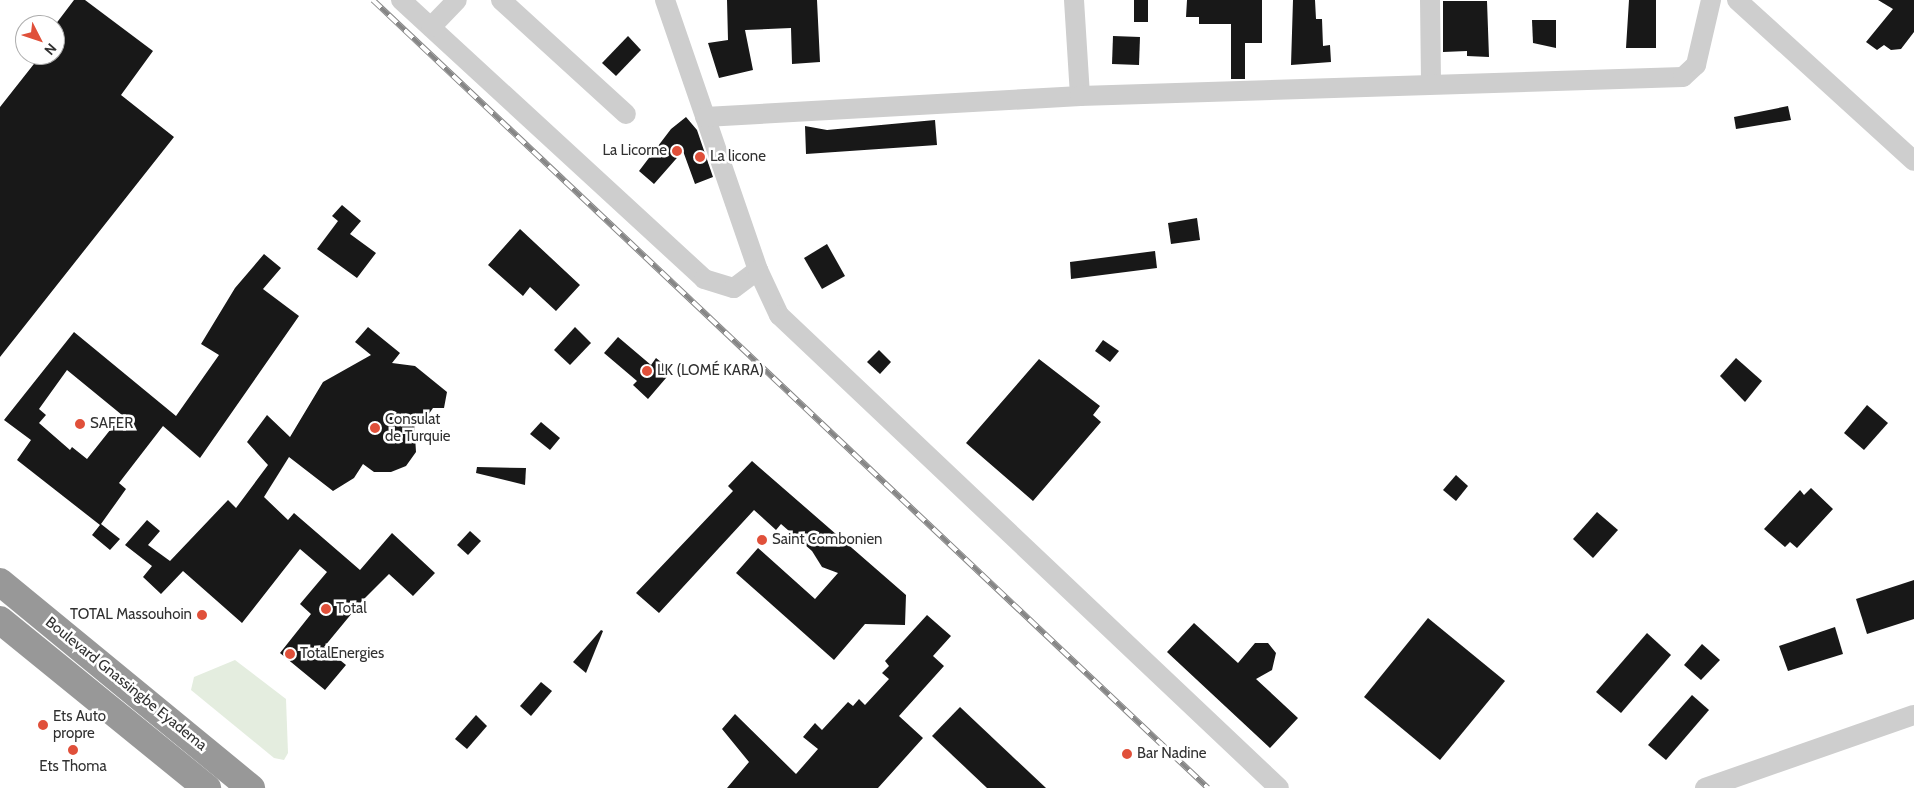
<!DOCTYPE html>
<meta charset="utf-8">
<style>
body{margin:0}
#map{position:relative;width:1914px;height:788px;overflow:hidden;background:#fff;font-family:Cabin,sans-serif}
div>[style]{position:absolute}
.green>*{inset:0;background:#e4eddf}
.building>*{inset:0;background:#181818}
.street>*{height:20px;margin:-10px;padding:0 10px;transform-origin:10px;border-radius:10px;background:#cecece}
.highway>*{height:28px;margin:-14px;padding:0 14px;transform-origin:14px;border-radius:14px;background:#989898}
.rail>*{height:5.5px;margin-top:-2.75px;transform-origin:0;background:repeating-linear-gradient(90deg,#fff 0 11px,#868686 0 22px);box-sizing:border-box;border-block:1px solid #868686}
.dots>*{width:14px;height:14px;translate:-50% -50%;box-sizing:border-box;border:2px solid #fff;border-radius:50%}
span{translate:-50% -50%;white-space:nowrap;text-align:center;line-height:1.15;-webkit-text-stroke:5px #fff;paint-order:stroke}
.poi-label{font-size:15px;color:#313131}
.right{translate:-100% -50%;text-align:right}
.left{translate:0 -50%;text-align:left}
.street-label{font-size:15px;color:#313131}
.north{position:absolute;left:15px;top:15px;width:50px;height:50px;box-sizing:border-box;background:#fff;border:1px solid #adadad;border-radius:50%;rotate:131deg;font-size:14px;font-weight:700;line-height:20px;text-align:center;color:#313131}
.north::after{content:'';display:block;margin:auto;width:18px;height:22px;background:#e0503a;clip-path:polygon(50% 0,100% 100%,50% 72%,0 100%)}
</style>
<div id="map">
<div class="green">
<div style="clip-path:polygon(235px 660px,286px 699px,288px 753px,284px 760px,274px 758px,191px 690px,194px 677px)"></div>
</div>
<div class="building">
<div style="clip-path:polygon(74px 0,85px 0,153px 51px,121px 95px,174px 137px,0 357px,0 107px,41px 55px,55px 55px,55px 25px)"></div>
<div style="clip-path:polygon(727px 0,817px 0,820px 62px,792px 64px,791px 28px,745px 30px,753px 70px,719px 78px,708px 43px,728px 40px)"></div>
<div style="clip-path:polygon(1134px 0,1148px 0,1148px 22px,1134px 22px)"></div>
<div style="clip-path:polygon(1187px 0,1262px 0,1262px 43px,1245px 43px,1245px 79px,1231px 79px,1231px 24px,1199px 24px,1199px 17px,1186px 17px)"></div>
<div style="clip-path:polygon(1293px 0,1315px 0,1316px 19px,1322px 19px,1323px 46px,1330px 45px,1331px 62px,1291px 65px)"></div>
<div style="clip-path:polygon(1629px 0,1656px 0,1656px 48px,1626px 48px)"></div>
<div style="clip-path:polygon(1878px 0,1914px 0,1914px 32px,1901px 49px,1891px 50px,1884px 45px,1877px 50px,1866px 42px,1893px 9px)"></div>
<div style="clip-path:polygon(1443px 1px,1487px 1px,1489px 57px,1467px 56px,1467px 51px,1443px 52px)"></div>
<div style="clip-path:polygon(1532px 20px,1556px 20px,1556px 48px,1533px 43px)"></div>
<div style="clip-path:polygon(628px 36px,641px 50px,616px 76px,602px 63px)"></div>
<div style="clip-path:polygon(1113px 36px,1140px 37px,1139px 65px,1112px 64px)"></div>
<div style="clip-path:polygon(1788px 106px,1791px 120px,1736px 129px,1734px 117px)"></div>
<div style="clip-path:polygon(686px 117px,697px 130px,713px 177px,695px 184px,683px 151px,654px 184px,639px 171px,671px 129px)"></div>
<div style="clip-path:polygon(935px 120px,937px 145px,806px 154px,805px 126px,827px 130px)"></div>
<div style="clip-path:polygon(342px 205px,361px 221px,350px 234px,376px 253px,357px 278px,317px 249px,338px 221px,332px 216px)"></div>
<div style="clip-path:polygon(1197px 218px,1200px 240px,1171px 244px,1168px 223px)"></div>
<div style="clip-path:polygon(520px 229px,580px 285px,556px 311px,530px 287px,523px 296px,488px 265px)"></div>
<div style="clip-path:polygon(827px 244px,845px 276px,822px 289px,804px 258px)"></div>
<div style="clip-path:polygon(1155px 251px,1157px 268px,1071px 279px,1070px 262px)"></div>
<div style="clip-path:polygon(evenodd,264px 254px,281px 268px,263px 289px,299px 316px,200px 458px,163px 426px,119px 483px,126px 489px,101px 524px,120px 539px,110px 550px,92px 535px,100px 525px,17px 460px,31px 440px,4px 420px,74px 332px,176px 416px,219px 355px,201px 344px,235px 288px,264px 254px,67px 370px,122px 415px,87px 459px,72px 447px,70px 450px,39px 423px,46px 415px,39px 409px,67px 370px)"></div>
<div style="clip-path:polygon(368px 327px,400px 353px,392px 363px,415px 366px,447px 392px,444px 408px,433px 408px,426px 418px,414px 420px,416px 452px,406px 466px,391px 472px,374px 472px,363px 464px,354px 478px,333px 491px,289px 457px,264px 497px,288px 520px,294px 513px,360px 570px,392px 533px,435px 573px,413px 596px,389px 574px,362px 601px,324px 647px,346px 665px,325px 690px,280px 653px,311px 614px,300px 604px,327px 572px,300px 549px,242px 623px,183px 571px,161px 594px,143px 577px,152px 566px,125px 545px,147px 520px,160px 531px,148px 545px,170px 561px,228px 500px,236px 508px,268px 465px,247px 442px,267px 415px,290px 437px,323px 382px,371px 355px,355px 342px)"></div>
<div style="clip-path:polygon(575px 327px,591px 343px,570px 365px,554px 350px)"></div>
<div style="clip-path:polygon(618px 337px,651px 365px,656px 358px,672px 371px,648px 399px,633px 385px,637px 381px,604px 353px)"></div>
<div style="clip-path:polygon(1103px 340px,1119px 351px,1110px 362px,1095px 351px)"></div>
<div style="clip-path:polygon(879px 350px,891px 362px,880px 374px,867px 362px)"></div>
<div style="clip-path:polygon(1736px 358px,1762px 381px,1745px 402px,1720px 376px)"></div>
<div style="clip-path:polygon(1039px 359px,1100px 406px,1093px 415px,1101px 422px,1033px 501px,966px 443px)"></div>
<div style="clip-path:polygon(1867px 405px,1888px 423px,1864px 450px,1844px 433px)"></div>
<div style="clip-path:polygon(541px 422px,560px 438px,550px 450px,530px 434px)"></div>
<div style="clip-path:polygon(752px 461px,906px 595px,905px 625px,865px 624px,834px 660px,736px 573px,758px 548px,815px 599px,838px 573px,822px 567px,812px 551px,781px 524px,776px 530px,754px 510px,659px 613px,636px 593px,733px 491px,728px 486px)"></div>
<div style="clip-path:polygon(477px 467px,526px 468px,525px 485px,476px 473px)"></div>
<div style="clip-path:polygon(1456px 475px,1468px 486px,1456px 501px,1443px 490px)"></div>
<div style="clip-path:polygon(1811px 488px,1833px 509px,1797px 548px,1790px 542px,1785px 547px,1764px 529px,1800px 490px,1804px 495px)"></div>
<div style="clip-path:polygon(1597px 512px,1618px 530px,1593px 558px,1573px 539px)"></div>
<div style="clip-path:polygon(470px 531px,481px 541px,468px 555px,457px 545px)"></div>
<div style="clip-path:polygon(1914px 580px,1914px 619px,1867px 634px,1856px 599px)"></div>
<div style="clip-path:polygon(927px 615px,951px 636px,933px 656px,944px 666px,899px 716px,923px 738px,878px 788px,727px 788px,749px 762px,722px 729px,735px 714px,796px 774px,818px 749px,803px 737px,815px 723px,822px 730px,848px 702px,853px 706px,859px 699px,865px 705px,889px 679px,882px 673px,889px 666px,885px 661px)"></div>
<div style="clip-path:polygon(1428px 618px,1505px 681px,1440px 760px,1364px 697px)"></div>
<div style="clip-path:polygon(1194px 623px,1238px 663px,1255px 643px,1268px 643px,1276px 653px,1272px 670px,1256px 679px,1298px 718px,1270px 748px,1167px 652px)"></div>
<div style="clip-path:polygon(1835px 627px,1843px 654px,1788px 671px,1779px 646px)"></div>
<div style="clip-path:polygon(601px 630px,603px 631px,586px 673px,573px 662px)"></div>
<div style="clip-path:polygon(1647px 633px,1671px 655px,1621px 713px,1596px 692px)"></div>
<div style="clip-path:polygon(1702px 644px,1720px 660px,1701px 680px,1684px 665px)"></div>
<div style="clip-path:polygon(541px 682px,552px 691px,531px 716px,520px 706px)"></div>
<div style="clip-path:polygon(1692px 695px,1709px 710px,1666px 760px,1648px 745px)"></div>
<div style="clip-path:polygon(960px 707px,1046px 788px,987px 788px,932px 736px)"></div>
<div style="clip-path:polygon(476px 715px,487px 726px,467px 749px,455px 739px)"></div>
</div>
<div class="street">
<div style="left:401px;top:0;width:412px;rotate:42.6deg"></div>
<div style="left:704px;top:279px;width:31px;rotate:17deg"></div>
<div style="left:734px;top:288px;width:30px;rotate:-37deg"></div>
<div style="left:501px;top:0;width:169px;rotate:42.4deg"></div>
<div style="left:665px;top:0;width:286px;rotate:71deg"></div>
<div style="left:758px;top:270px;width:50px;rotate:65deg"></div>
<div style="left:779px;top:315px;width:688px;rotate:43.41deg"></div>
<div style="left:1074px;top:0;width:96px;rotate:86.4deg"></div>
<div style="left:1430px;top:0;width:82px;rotate:89.3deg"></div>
<div style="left:1737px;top:0;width:239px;rotate:42.3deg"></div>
<div style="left:431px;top:27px;width:37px;rotate:-46deg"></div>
<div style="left:705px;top:117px;width:376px;rotate:-3.2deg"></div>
<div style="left:1080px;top:96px;width:603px;rotate:-1.8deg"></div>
<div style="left:1683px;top:77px;width:18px;rotate:-43deg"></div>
<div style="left:1696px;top:65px;width:67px;rotate:-77deg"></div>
<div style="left:1705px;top:788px;width:221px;rotate:-19.3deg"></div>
</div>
<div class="highway">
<div style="left:0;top:582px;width:325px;rotate:39.4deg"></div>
<div style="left:0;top:620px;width:267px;rotate:39.1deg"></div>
</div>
<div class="rail">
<div style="left:373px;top:0;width:1148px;rotate:43.34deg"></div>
</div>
<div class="dots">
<div style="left:677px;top:151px;background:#e0503a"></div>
<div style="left:700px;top:157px;background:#e0503a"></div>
<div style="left:647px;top:371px;background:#e0503a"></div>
<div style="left:80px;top:424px;background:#e0503a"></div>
<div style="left:375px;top:428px;background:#e0503a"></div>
<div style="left:762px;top:540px;background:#e0503a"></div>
<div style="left:326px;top:609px;background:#e0503a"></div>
<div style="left:202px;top:615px;background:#e0503a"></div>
<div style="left:290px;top:654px;background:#e0503a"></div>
<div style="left:43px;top:725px;background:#e0503a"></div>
<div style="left:73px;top:750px;background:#e0503a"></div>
<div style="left:1127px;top:754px;background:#e0503a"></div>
</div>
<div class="poi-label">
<span class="right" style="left:667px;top:151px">La Licorne</span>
<span class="left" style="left:710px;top:157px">La licone</span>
<span class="left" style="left:657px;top:371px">LK (LOMÉ KARA)</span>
<span class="left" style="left:385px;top:428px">Consulat<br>de Turquie</span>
<span class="left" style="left:90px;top:424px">SAFER</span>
<span class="left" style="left:772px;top:540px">Saint Combonien</span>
<span class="left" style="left:336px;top:609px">Total</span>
<span class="right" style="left:192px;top:615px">TOTAL Massouhoin</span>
<span class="left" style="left:300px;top:654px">TotalEnergies</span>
<span class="left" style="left:53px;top:725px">Ets Auto<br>propre</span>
<span class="left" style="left:1137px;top:754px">Bar Nadine</span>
<span style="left:73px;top:767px">Ets Thoma</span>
</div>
<div class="street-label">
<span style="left:126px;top:684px;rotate:39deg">Boulevard Gnassingbe Eyadema</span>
</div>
<div class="north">N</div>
</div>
